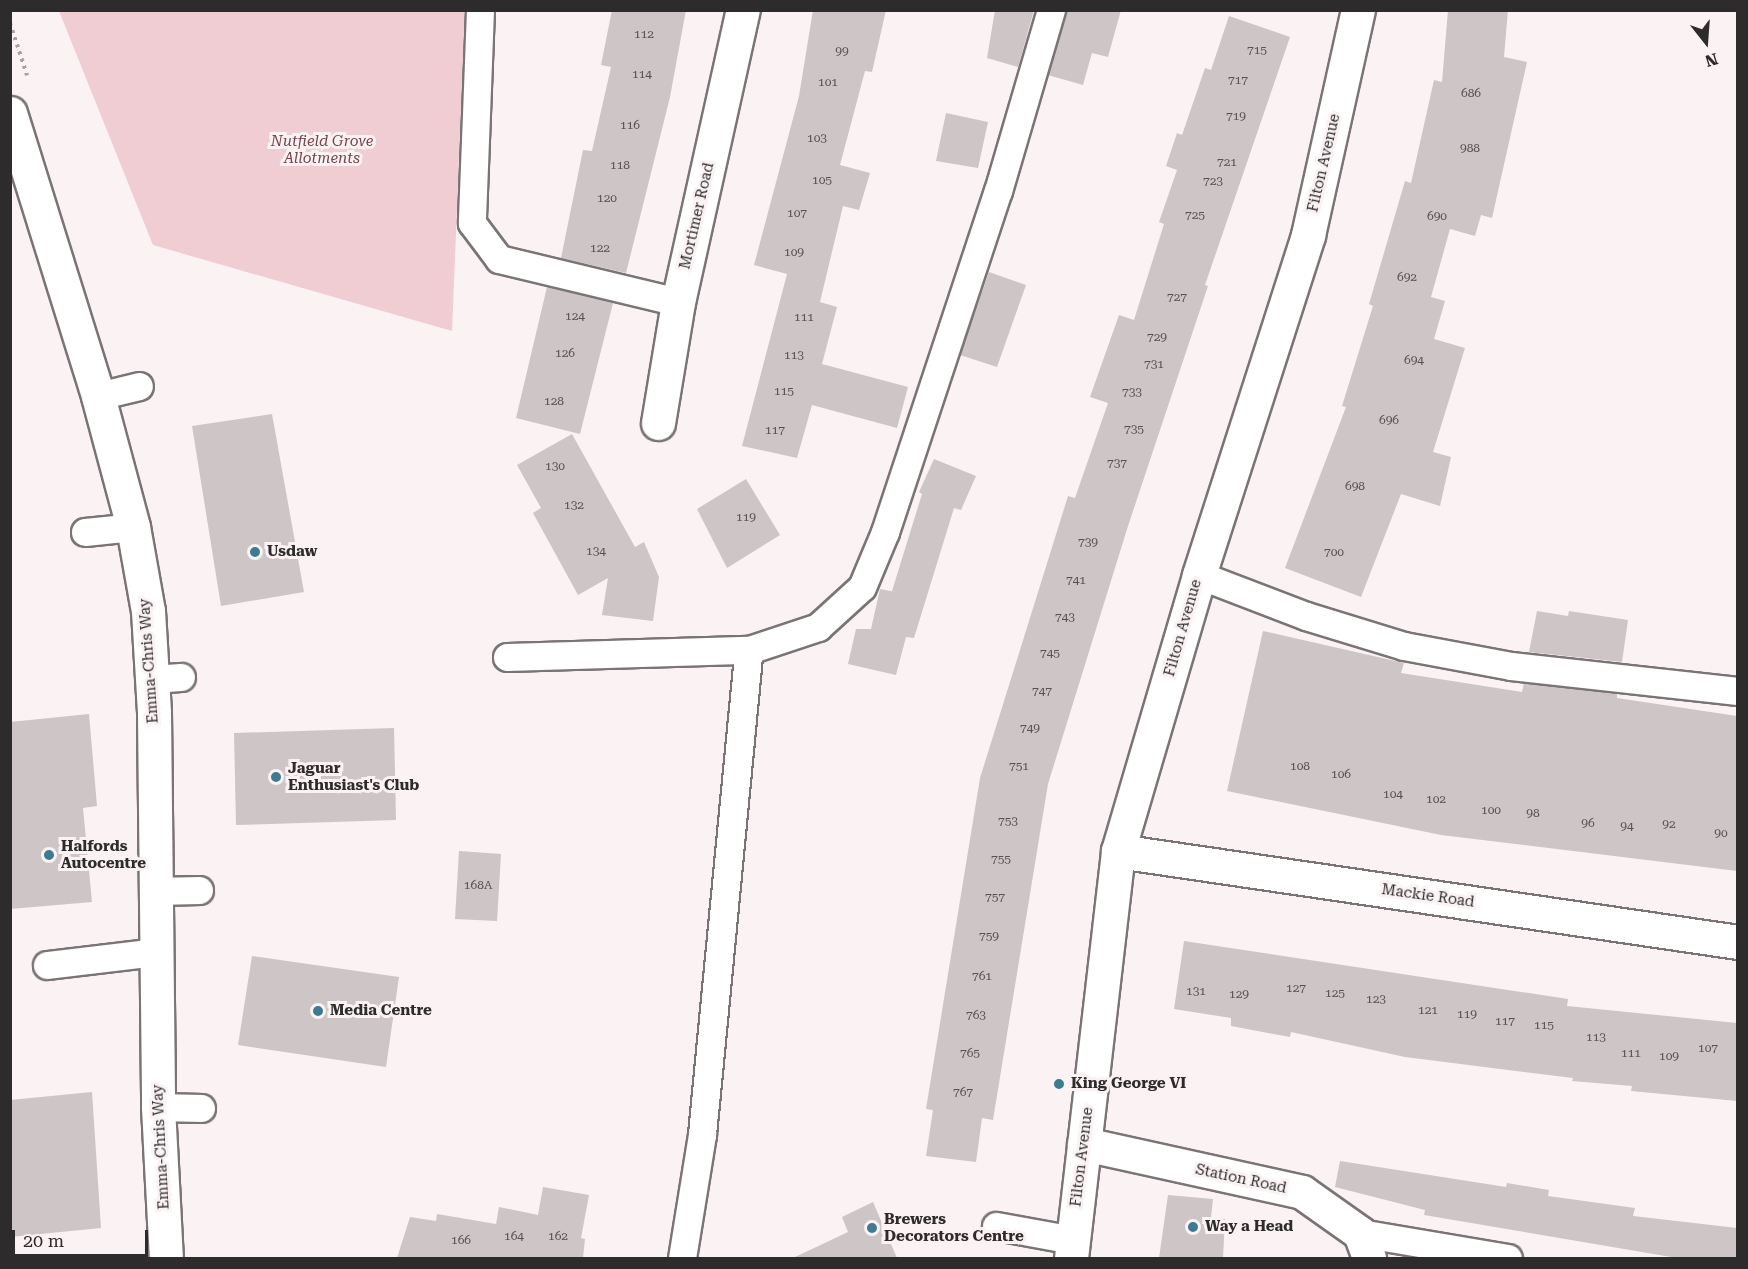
<!DOCTYPE html>
<style>
body{margin:0}
#map{position:relative;width:1748px;height:1269px;overflow:hidden;background:#faf2f3;font-family:"Roboto Serif",serif}
div>[style]{position:absolute}
.green>*{inset:0;background:#efcdd3}
.building>*{inset:0;background:#cdc5c6}
.path>*{height:4px;margin-top:-2px;transform-origin:0;background:repeating-linear-gradient(90deg,#a7a1a2 0 3px,transparent 0 7.5px)}
.roads{filter:drop-shadow(2px 0 #7b7475) drop-shadow(-2px 0 #7b7475) drop-shadow(0 2px #7b7475) drop-shadow(0 -2px #7b7475)}
.service>*{height:27px;margin:-13.5px;padding:0 13.5px;transform-origin:13.5px;border-radius:13.5px;background:#fff}
.minor>*{height:33px;margin:-16.5px;padding:0 16.5px;transform-origin:16.5px;border-radius:16.5px;background:#fff}
.tertiary>*{height:33px;margin:-16.5px;padding:0 16.5px;transform-origin:16.5px;border-radius:16.5px;background:#fff}
.dots>*{width:16px;height:16px;translate:-50% -50%;box-sizing:border-box;border:3px solid #faf2f3;border-radius:50%}
span{translate:-50% -50%;white-space:nowrap;text-align:center;line-height:1.15;-webkit-text-stroke:6px #faf2f3;paint-order:stroke}
.number-label{font-size:12px;color:#565252}
.number-label span{-webkit-text-stroke-width:0}
.park-label{font-size:15px;color:#76434e;font-style:italic}
.street-label{font-size:15px;color:#2e2b2c}
.poi-label{font-size:15px;color:#2e2b2c;font-weight:700}
.left{translate:0 -50%;text-align:left}
.frame{position:absolute;inset:0;border:12px solid #2e2b2c;pointer-events:none}
.north{position:absolute;left:1676px;top:12px;width:60px;height:60px;-webkit-text-stroke:4px #faf2f3;paint-order:stroke;rotate:163deg;font-size:16px;font-weight:700;line-height:24px;text-align:center;color:#2e2b2c}
.north::after{content:'';display:block;margin:auto;width:21px;height:27px;background:#2e2b2c;clip-path:polygon(50% 0,100% 100%,50% 72%,0 100%)}
.scale{position:absolute;left:12px;top:1230px;width:136px;height:27px;box-sizing:border-box;border:3px solid #2e2b2c;border-top:0;padding-left:8px;font-size:18px;line-height:21px;white-space:nowrap;color:#2e2b2c;-webkit-text-stroke:4px #faf2f3;paint-order:stroke}
</style>
<div id="map">
<div class="green">
<div style="clip-path:polygon(59px 11px,465px 11px,452px 331px,153px 245px)"></div>
</div>
<div class="building">
<div style="clip-path:polygon(612px 10px,686px 10px,670px 97px,626px 273px,561px 258px,583px 150px,592px 151px,611px 67px,601px 65px)"></div>
<div style="clip-path:polygon(813px 10px,886px 10px,872px 72px,865px 71px,840px 165px,870px 173px,859px 210px,843px 206px,820px 302px,837px 307px,822px 364px,908px 387px,897px 428px,812px 405px,797px 458px,742px 446px,787px 274px,754px 265px,799px 96px)"></div>
<div style="clip-path:polygon(995px 10px,1034px 10px,1018px 67px,987px 58px)"></div>
<div style="clip-path:polygon(1066px 10px,1121px 10px,1108px 57px,1092px 53px,1083px 85px,1048px 75px)"></div>
<div style="clip-path:polygon(1448px 10px,1508px 10px,1504px 57px,1527px 62px,1492px 218px,1481px 215px,1475px 236px,1450px 229px,1431px 297px,1445px 301px,1434px 339px,1465px 348px,1433px 452px,1451px 457px,1440px 506px,1401px 494px,1361px 597px,1285px 568px,1346px 407px,1342px 406px,1373px 306px,1369px 304px,1405px 181px,1411px 183px,1434px 80px,1442px 82px)"></div>
<div style="clip-path:polygon(1229px 16px,1290px 37px,1205px 285px,1208px 286px,1128px 526px,1048px 784px,993px 1120px,982px 1118px,976px 1162px,926px 1156px,933px 1110px,926px 1109px,980px 778px,1068px 496px,1075px 498px,1108px 403px,1090px 397px,1119px 315px,1134px 320px,1164px 224px,1159px 222px,1177px 170px,1166px 166px,1177px 133px,1182px 135px,1205px 68px,1211px 70px)"></div>
<div style="clip-path:polygon(946px 113px,988px 122px,978px 168px,936px 161px)"></div>
<div style="clip-path:polygon(989px 272px,1026px 285px,997px 367px,960px 355px)"></div>
<div style="clip-path:polygon(547px 287px,613px 303px,580px 434px,516px 418px)"></div>
<div style="clip-path:polygon(272px 414px,304px 592px,221px 606px,192px 426px)"></div>
<div style="clip-path:polygon(572px 434px,635px 547px,644px 542px,659px 577px,653px 621px,602px 615px,608px 578px,578px 595px,533px 513px,541px 508px,517px 465px)"></div>
<div style="clip-path:polygon(934px 459px,976px 476px,961px 510px,954px 508px,914px 638px,906px 637px,896px 675px,848px 664px,856px 629px,871px 629px,880px 589px,896px 592px,892px 591px,922px 494px,919px 492px)"></div>
<div style="clip-path:polygon(746px 479px,780px 535px,727px 568px,697px 509px)"></div>
<div style="clip-path:polygon(1537px 611px,1568px 616px,1569px 611px,1628px 620px,1622px 662px,1529px 652px)"></div>
<div style="clip-path:polygon(1263px 631px,1404px 663px,1401px 673px,1522px 692px,1524px 683px,1617px 694px,1617px 698px,1737px 716px,1737px 871px,1441px 835px,1227px 791px)"></div>
<div style="clip-path:polygon(89px 714px,97px 806px,83px 808px,92px 902px,10px 909px,10px 722px)"></div>
<div style="clip-path:polygon(394px 728px,396px 820px,236px 825px,234px 733px)"></div>
<div style="clip-path:polygon(459px 851px,501px 854px,497px 921px,455px 919px)"></div>
<div style="clip-path:polygon(1184px 941px,1568px 999px,1567px 1006px,1737px 1023px,1737px 1101px,1631px 1091px,1632px 1086px,1572px 1081px,1573px 1078px,1405px 1057px,1291px 1032px,1290px 1037px,1231px 1026px,1231px 1018px,1174px 1009px)"></div>
<div style="clip-path:polygon(252px 956px,399px 977px,386px 1067px,238px 1045px)"></div>
<div style="clip-path:polygon(92px 1092px,101px 1228px,10px 1237px,10px 1100px)"></div>
<div style="clip-path:polygon(1340px 1161px,1506px 1187px,1507px 1183px,1549px 1190px,1548px 1196px,1635px 1208px,1633px 1216px,1737px 1228px,1737px 1258px,1677px 1258px,1424px 1215px,1425px 1210px,1335px 1187px)"></div>
<div style="clip-path:polygon(543px 1187px,589px 1195px,581px 1238px,585px 1239px,583px 1258px,397px 1258px,410px 1217px,436px 1221px,437px 1214px,496px 1224px,499px 1207px,538px 1215px)"></div>
<div style="clip-path:polygon(1168px 1195px,1213px 1199px,1211px 1217px,1225px 1219px,1223px 1258px,1159px 1258px)"></div>
<div style="clip-path:polygon(873px 1202px,897px 1258px,793px 1258px,848px 1232px,842px 1217px)"></div>
</div>
<div class="path">
<div style="left:10px;top:23px;width:55px;rotate:71.9deg"></div>
</div>
<div class="roads">
<div class="service">
<div style="left:480px;top:10px;width:213px;rotate:92.2deg"></div>
<div style="left:472px;top:223px;width:45px;rotate:53.1deg"></div>
<div style="left:499px;top:259px;width:184px;rotate:13.5deg"></div>
<div style="left:98px;top:396px;width:42px;rotate:-13.7deg"></div>
<div style="left:85px;top:532px;width:48px;rotate:-5.9deg"></div>
<div style="left:1199px;top:575px;width:115px;rotate:21deg"></div>
<div style="left:1306px;top:616px;width:102px;rotate:17deg"></div>
<div style="left:1404px;top:646px;width:109px;rotate:10.6deg"></div>
<div style="left:1511px;top:666px;width:228px;rotate:6.3deg"></div>
<div style="left:507px;top:657px;width:242px;rotate:-1.7deg"></div>
<div style="left:749px;top:650px;width:73px;rotate:-18.4deg"></div>
<div style="left:818px;top:627px;width:59px;rotate:-42.3deg"></div>
<div style="left:862px;top:587px;width:60px;rotate:-67.3deg"></div>
<div style="left:885px;top:532px;width:359px;rotate:-71.7deg"></div>
<div style="left:998px;top:191px;width:189px;rotate:-73.7deg"></div>
<div style="left:152px;top:679px;width:29px;rotate:-4deg"></div>
<div style="left:155px;top:891px;width:44px;rotate:-1.3deg"></div>
<div style="left:47px;top:965px;width:110px;rotate:-6.8deg"></div>
<div style="left:158px;top:1107px;width:43px;rotate:1.3deg"></div>
<div style="left:996px;top:1226px;width:78px;rotate:10.3deg"></div>
<div style="left:1360px;top:1233px;width:150px;rotate:9.6deg"></div>
<div style="left:682px;top:1258px;width:126px;rotate:-80.8deg"></div>
<div style="left:702px;top:1134px;width:486px;rotate:-84.5deg"></div>
</div>
<div class="minor">
<div style="left:10px;top:113px;width:296px;rotate:72.7deg"></div>
<div style="left:98px;top:396px;width:136px;rotate:75deg"></div>
<div style="left:133px;top:527px;width:85px;rotate:79.9deg"></div>
<div style="left:148px;top:611px;width:102px;rotate:86.6deg"></div>
<div style="left:154px;top:713px;width:394px;rotate:89.4deg"></div>
<div style="left:158px;top:1107px;width:151px;rotate:87deg"></div>
<div style="left:658px;top:423px;width:123px;rotate:-80.6deg"></div>
<div style="left:678px;top:302px;width:299px;rotate:-77.5deg"></div>
<div style="left:1118px;top:851px;width:627px;rotate:8.35deg"></div>
<div style="left:1084px;top:1144px;width:223px;rotate:12.4deg"></div>
<div style="left:1302px;top:1192px;width:71px;rotate:35.3deg"></div>
<div style="left:1360px;top:1233px;width:27px;rotate:70deg"></div>
</div>
<div class="tertiary">
<div style="left:1071px;top:1258px;width:410px;rotate:-83.4deg"></div>
<div style="left:1118px;top:851px;width:288px;rotate:-73.6deg"></div>
<div style="left:1199px;top:575px;width:357px;rotate:-72.2deg"></div>
<div style="left:1308px;top:235px;width:230px;rotate:-77.5deg"></div>
</div>
</div>
<div class="dots">
<div style="left:255px;top:552px;background:#3d7b91"></div>
<div style="left:276px;top:777px;background:#3d7b91"></div>
<div style="left:49px;top:855px;background:#3d7b91"></div>
<div style="left:318px;top:1011px;background:#3d7b91"></div>
<div style="left:1059px;top:1084px;background:#3d7b91"></div>
<div style="left:1193px;top:1227px;background:#3d7b91"></div>
<div style="left:872px;top:1228px;background:#3d7b91"></div>
</div>
<div class="number-label">
<span style="left:644px;top:35px">112</span>
<span style="left:1257px;top:51px">715</span>
<span style="left:842px;top:52px">99</span>
<span style="left:642px;top:75px">114</span>
<span style="left:1238px;top:81px">717</span>
<span style="left:828px;top:83px">101</span>
<span style="left:1471px;top:94px">686</span>
<span style="left:1236px;top:117px">719</span>
<span style="left:630px;top:126px">116</span>
<span style="left:817px;top:139px">103</span>
<span style="left:1470px;top:149px">988</span>
<span style="left:1227px;top:163px">721</span>
<span style="left:620px;top:166px">118</span>
<span style="left:822px;top:181px">105</span>
<span style="left:1213px;top:182px">723</span>
<span style="left:607px;top:199px">120</span>
<span style="left:797px;top:214px">107</span>
<span style="left:1195px;top:216px">725</span>
<span style="left:1437px;top:217px">690</span>
<span style="left:600px;top:249px">122</span>
<span style="left:794px;top:253px">109</span>
<span style="left:1407px;top:278px">692</span>
<span style="left:1177px;top:298px">727</span>
<span style="left:575px;top:317px">124</span>
<span style="left:804px;top:318px">111</span>
<span style="left:1157px;top:338px">729</span>
<span style="left:565px;top:354px">126</span>
<span style="left:794px;top:356px">113</span>
<span style="left:1414px;top:361px">694</span>
<span style="left:1154px;top:365px">731</span>
<span style="left:784px;top:392px">115</span>
<span style="left:1132px;top:393px">733</span>
<span style="left:554px;top:402px">128</span>
<span style="left:1389px;top:421px">696</span>
<span style="left:1134px;top:430px">735</span>
<span style="left:775px;top:431px">117</span>
<span style="left:1117px;top:464px">737</span>
<span style="left:555px;top:467px">130</span>
<span style="left:1355px;top:487px">698</span>
<span style="left:574px;top:506px">132</span>
<span style="left:746px;top:518px">119</span>
<span style="left:1088px;top:543px">739</span>
<span style="left:596px;top:552px">134</span>
<span style="left:1334px;top:553px">700</span>
<span style="left:1076px;top:581px">741</span>
<span style="left:1065px;top:618px">743</span>
<span style="left:1050px;top:654px">745</span>
<span style="left:1042px;top:692px">747</span>
<span style="left:1030px;top:729px">749</span>
<span style="left:1019px;top:767px">751</span>
<span style="left:1300px;top:767px">108</span>
<span style="left:1341px;top:775px">106</span>
<span style="left:1393px;top:795px">104</span>
<span style="left:1436px;top:800px">102</span>
<span style="left:1491px;top:811px">100</span>
<span style="left:1533px;top:814px">98</span>
<span style="left:1008px;top:822px">753</span>
<span style="left:1588px;top:824px">96</span>
<span style="left:1669px;top:825px">92</span>
<span style="left:1627px;top:827px">94</span>
<span style="left:1721px;top:834px">90</span>
<span style="left:1001px;top:860px">755</span>
<span style="left:478px;top:886px">168A</span>
<span style="left:995px;top:898px">757</span>
<span style="left:989px;top:937px">759</span>
<span style="left:982px;top:977px">761</span>
<span style="left:1296px;top:989px">127</span>
<span style="left:1196px;top:992px">131</span>
<span style="left:1335px;top:994px">125</span>
<span style="left:1239px;top:995px">129</span>
<span style="left:1376px;top:1000px">123</span>
<span style="left:1428px;top:1011px">121</span>
<span style="left:1467px;top:1015px">119</span>
<span style="left:976px;top:1016px">763</span>
<span style="left:1505px;top:1022px">117</span>
<span style="left:1544px;top:1026px">115</span>
<span style="left:1596px;top:1038px">113</span>
<span style="left:1708px;top:1049px">107</span>
<span style="left:970px;top:1054px">765</span>
<span style="left:1631px;top:1054px">111</span>
<span style="left:1669px;top:1057px">109</span>
<span style="left:963px;top:1093px">767</span>
<span style="left:514px;top:1237px">164</span>
<span style="left:558px;top:1237px">162</span>
<span style="left:461px;top:1241px">166</span>
</div>
<div class="park-label">
<span style="left:322px;top:150px">Nutfield Grove<br>Allotments</span>
</div>
<div class="street-label">
<span style="left:1324px;top:163px;rotate:-77deg">Filton Avenue</span>
<span style="left:697px;top:216px;rotate:-77deg">Mortimer Road</span>
<span style="left:1183px;top:628px;rotate:-74deg">Filton Avenue</span>
<span style="left:149px;top:661px;rotate:-94deg">Emma-Chris Way</span>
<span style="left:1428px;top:896px;rotate:8deg">Mackie Road</span>
<span style="left:161px;top:1147px;rotate:-93deg">Emma-Chris Way</span>
<span style="left:1082px;top:1157px;rotate:-83deg">Filton Avenue</span>
<span style="left:1241px;top:1179px;rotate:12deg">Station Road</span>
</div>
<div class="poi-label">
<span class="left" style="left:267px;top:552px">Usdaw</span>
<span class="left" style="left:288px;top:777px">Jaguar<br>Enthusiast's Club</span>
<span class="left" style="left:61px;top:855px">Halfords<br>Autocentre</span>
<span class="left" style="left:330px;top:1011px">Media Centre</span>
<span class="left" style="left:1071px;top:1084px">King George VI</span>
<span class="left" style="left:884px;top:1228px">Brewers<br>Decorators Centre</span>
<span class="left" style="left:1205px;top:1227px">Way a Head</span>
</div>
<div class="frame"></div>
<div class="north">N</div>
<div class="scale">20 m</div>
</div>
